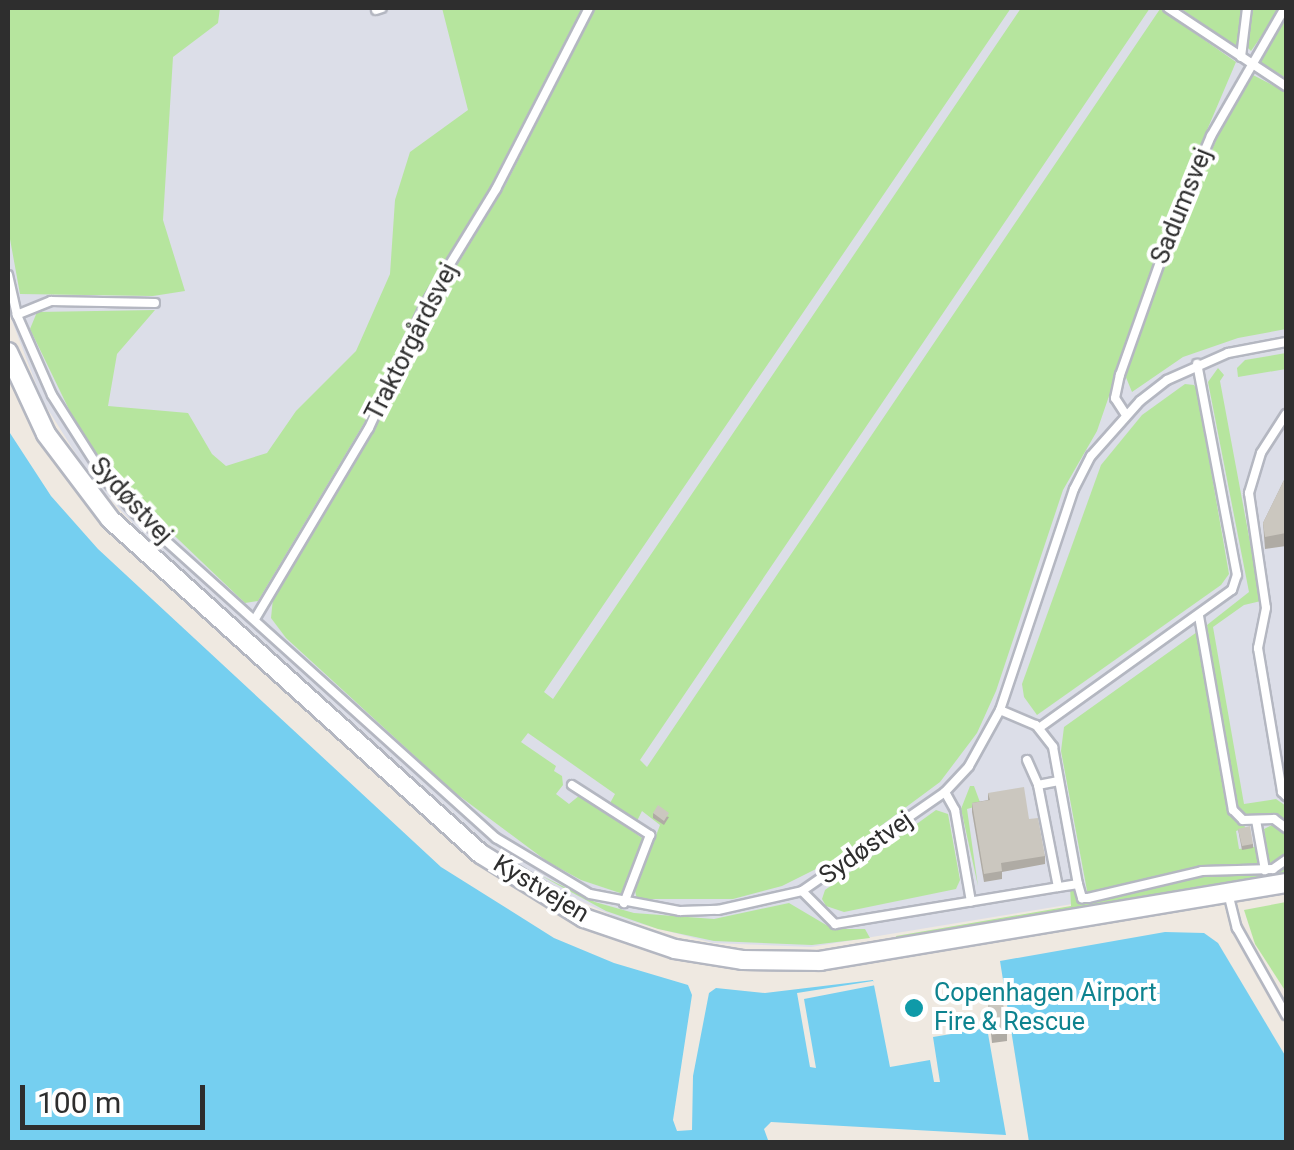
<!DOCTYPE html>
<meta charset="utf-8">
<style>
body{margin:0}
#map{position:relative;width:1294px;height:1150px;overflow:hidden;background:#efe9e1;font-family:Roboto,sans-serif}
div>[style]{position:absolute}
.airport>*{inset:0;background:#dcdee8}
.green>*{inset:0;background:#b6e59e}
.water>*{inset:0;background:#75cff0}
.pier>*{inset:0;background:#efe9e1}
.roads{filter:drop-shadow(2px 0 #b4b7c1) drop-shadow(-2px 0 #b4b7c1) drop-shadow(0 2px #b4b7c1) drop-shadow(0 -2px #b4b7c1)}
.service>*{height:8px;margin:-4px;padding:0 4px;transform-origin:4px;border-radius:4px;background:#fff}
.tertiary>*{height:18px;margin:-9px;padding:0 9px;transform-origin:9px;border-radius:9px;background:#fff}
.wall>*{inset:0;background:#afaba4}
.building>*{inset:0;background:#cbc7bf}
.dots>*{width:28px;height:28px;translate:-50% -50%;box-sizing:border-box;border:5px solid #fff;border-radius:50%}
span{translate:-50% -50%;white-space:nowrap;text-align:center;line-height:1.15;-webkit-text-stroke:8px #fff;paint-order:stroke}
.street-label{font-size:25px;color:#2e2e2e}
.culture-label{font-size:25px;color:#0d838f}
.left{translate:0 -50%;text-align:left}
.frame{position:absolute;inset:0;border:10px solid #2e2e2e;pointer-events:none}
.scale{position:absolute;left:20px;top:1085px;width:185px;height:45px;box-sizing:border-box;border:5px solid #2e2e2e;border-top:0;padding-left:12px;font-size:30px;line-height:35px;white-space:nowrap;color:#2e2e2e;-webkit-text-stroke:8px #fff;paint-order:stroke}
</style>
<div id="map">
<div class="airport">
<div style="clip-path:polygon(8px 8px,1286px 8px,1286px 869px,811px 947px,713px 943px,618px 918px,565px 894px,485px 842px,136px 527px,91px 478px,42px 400px,8px 310px)"></div>
</div>
<div class="green">
<div style="clip-path:polygon(8px 8px,220px 8px,218px 23px,173px 57px,163px 220px,185px 291px,153px 296px,20px 294px,8px 228px)"></div>
<div style="clip-path:polygon(442px 8px,582px 8px,486px 195px,421px 304px,379px 398px,258px 601px,245px 603px,113px 477px,77px 426px,30px 329px,37px 312px,155px 310px,117px 354px,108px 406px,188px 413px,212px 454px,226px 466px,267px 453px,296px 411px,356px 351px,390px 274px,395px 200px,410px 152px,468px 110px)"></div>
<div style="clip-path:polygon(595px 8px,1011px 8px,544px 692px,553px 699px,1021px 8px,1150px 8px,640px 760px,647px 767px,1160px 9px,1236px 62px,1173px 210px,1097px 431px,1063px 490px,996px 691px,977px 733px,940px 782px,836px 859px,782px 886px,733px 899px,637px 899px,635px 891px,660px 825px,642px 811px,636px 823px,609px 805px,615px 794px,528px 733px,521px 742px,556px 766px,554px 771px,562px 776px,563px 785px,556px 794px,569px 804px,580px 795px,645px 840px,623px 894px,581px 880px,548px 862px,454px 792px,286px 638px,271px 618px,273px 598px,394px 396px,429px 311px,505px 186px)"></div>
<div style="clip-path:polygon(1180px 8px,1242px 8px,1239px 49px)"></div>
<div style="clip-path:polygon(1252px 8px,1281px 8px,1251px 51px,1248px 48px)"></div>
<div style="clip-path:polygon(1286px 16px,1286px 78px,1258px 61px)"></div>
<div style="clip-path:polygon(1251px 74px,1286px 92px,1286px 329px,1238px 338px,1183px 357px,1132px 392px,1125px 375px,1176px 232px,1221px 129px)"></div>
<div style="clip-path:polygon(1286px 353px,1286px 369px,1238px 377px,1237px 368px,1245px 360px)"></div>
<div style="clip-path:polygon(1218px 368px,1224px 375px,1220px 381px,1261px 601px,1244px 605px,1213px 627px,1244px 804px,1276px 799px,1286px 806px,1286px 822px,1272px 815px,1249px 817px,1233px 802px,1207px 625px,1249px 592px,1208px 382px)"></div>
<div style="clip-path:polygon(1185px 384px,1194px 385px,1197px 390px,1229px 574px,1221px 585px,1037px 715px,1024px 697px,1022px 684px,1101px 465px,1142px 415px)"></div>
<div style="clip-path:polygon(1197px 632px,1229px 815px,1244px 823px,1245px 828px,1236px 831px,1239px 849px,1259px 846px,1261px 865px,1088px 896px,1061px 751px,1064px 727px)"></div>
<div style="clip-path:polygon(970px 786px,974px 786px,981px 805px,967px 809px,978px 886px,961px 809px)"></div>
<div style="clip-path:polygon(936px 810px,948px 814px,960px 880px,956px 889px,844px 912px,826px 906px,822px 899px,825px 890px)"></div>
<div style="clip-path:polygon(1272px 825px,1286px 835px,1286px 853px,1269px 864px,1264px 829px)"></div>
<div style="clip-path:polygon(1286px 866px,1286px 876px,897px 943px,896px 936px,1071px 906px,1070px 887px,1075px 886px,1078px 901px,1159px 887px,1201px 873px,1242px 875px)"></div>
<div style="clip-path:polygon(538px 874px,595px 902px,634px 913px,714px 919px,789px 903px,833px 929px,865px 929px,870px 938px,812px 945px,714px 941px,658px 929px,606px 911px)"></div>
<div style="clip-path:polygon(1286px 902px,1286px 992px,1255px 944px,1244px 910px)"></div>
</div>
<div class="water">
<div style="clip-path:polygon(8px 430px,51px 496px,98px 549px,441px 867px,554px 938px,614px 963px,688px 985px,692px 995px,673px 1120px,677px 1131px,692px 1130px,693px 1076px,709px 993px,716px 988px,765px 993px,873px 980px,890px 1067px,930px 1060px,934px 1082px,940px 1082px,933px 1037px,987px 1028px,1006px 1135px,771px 1122px,764px 1129px,768px 1140px,803px 1142px,8px 1142px)"></div>
<div style="clip-path:polygon(1165px 932px,1204px 933px,1218px 943px,1286px 1057px,1286px 1142px,1029px 1142px,1000px 961px)"></div>
</div>
<div class="pier">
<div style="clip-path:polygon(873px 981px,876px 985px,804px 999px,816px 1068px,810px 1067px,797px 993px)"></div>
</div>
<div class="roads">
<div class="service">
<div style="left:1168px;top:8px;width:141px;rotate:33.5deg"></div>
<div style="left:376px;top:10px;width:6px;rotate:-18deg"></div>
<div style="left:1241px;top:57px;width:49px;rotate:-83deg"></div>
<div style="left:8px;top:275px;width:41px;rotate:77.3deg"></div>
<div style="left:155px;top:303px;width:104px;rotate:-178.9deg"></div>
<div style="left:51px;top:301px;width:37px;rotate:158deg"></div>
<div style="left:17px;top:315px;width:87px;rotate:66.4deg"></div>
<div style="left:52px;top:395px;width:104px;rotate:57.5deg"></div>
<div style="left:108px;top:483px;width:40px;rotate:48deg"></div>
<div style="left:135px;top:513px;width:486px;rotate:42deg"></div>
<div style="left:496px;top:838px;width:109px;rotate:30.8deg"></div>
<div style="left:590px;top:894px;width:92px;rotate:10.7deg"></div>
<div style="left:680px;top:911px;width:38px;rotate:-2deg"></div>
<div style="left:718px;top:910px;width:86px;rotate:-12.7deg"></div>
<div style="left:802px;top:891px;width:174px;rotate:-34.7deg"></div>
<div style="left:945px;top:792px;width:35px;rotate:-47deg"></div>
<div style="left:969px;top:766px;width:64px;rotate:-61deg"></div>
<div style="left:1000px;top:710px;width:233px;rotate:-71.5deg"></div>
<div style="left:1074px;top:489px;width:37px;rotate:-63deg"></div>
<div style="left:1091px;top:456px;width:74px;rotate:-48.3deg"></div>
<div style="left:1140px;top:401px;width:34px;rotate:-38deg"></div>
<div style="left:1167px;top:380px;width:67px;rotate:-23.9deg"></div>
<div style="left:1228px;top:353px;width:59px;rotate:-10.7deg"></div>
<div style="left:1286px;top:414px;width:46px;rotate:122.7deg"></div>
<div style="left:1261px;top:453px;width:42px;rotate:106.7deg"></div>
<div style="left:1249px;top:493px;width:116px;rotate:81.6deg"></div>
<div style="left:1266px;top:608px;width:41px;rotate:101.3deg"></div>
<div style="left:1258px;top:648px;width:146px;rotate:80.5deg"></div>
<div style="left:1282px;top:792px;width:6px;rotate:45deg"></div>
<div style="left:1126px;top:415px;width:20px;rotate:-123deg"></div>
<div style="left:1115px;top:398px;width:24px;rotate:-78deg"></div>
<div style="left:1120px;top:375px;width:159px;rotate:-70.5deg"></div>
<div style="left:1173px;top:225px;width:97px;rotate:-66.9deg"></div>
<div style="left:1211px;top:136px;width:148px;rotate:-60deg"></div>
<div style="left:1199px;top:616px;width:197px;rotate:80.1deg"></div>
<div style="left:1233px;top:810px;width:14px;rotate:45deg"></div>
<div style="left:1243px;top:820px;width:31px;rotate:-2deg"></div>
<div style="left:1274px;top:819px;width:15px;rotate:37deg"></div>
<div style="left:255px;top:619px;width:222px;rotate:-59.2deg"></div>
<div style="left:369px;top:428px;width:135px;rotate:-65.5deg"></div>
<div style="left:425px;top:305px;width:136px;rotate:-58.5deg"></div>
<div style="left:496px;top:189px;width:203px;rotate:-62.8deg"></div>
<div style="left:1000px;top:710px;width:39px;rotate:23deg"></div>
<div style="left:1036px;top:725px;width:28px;rotate:52deg"></div>
<div style="left:1053px;top:747px;width:139px;rotate:79.7deg"></div>
<div style="left:1078px;top:884px;width:20px;rotate:171deg"></div>
<div style="left:1039px;top:728px;width:237px;rotate:-35.6deg"></div>
<div style="left:1232px;top:590px;width:16px;rotate:-72deg"></div>
<div style="left:1237px;top:575px;width:215px;rotate:-100.7deg"></div>
<div style="left:1027px;top:760px;width:27px;rotate:66deg"></div>
<div style="left:572px;top:785px;width:93px;rotate:32.7deg"></div>
<div style="left:650px;top:835px;width:73px;rotate:110.9deg"></div>
<div style="left:945px;top:792px;width:21px;rotate:61deg"></div>
<div style="left:955px;top:810px;width:93px;rotate:80.1deg"></div>
<div style="left:1256px;top:820px;width:51px;rotate:79.8deg"></div>
<div style="left:1078px;top:884px;width:15px;rotate:74deg"></div>
<div style="left:1082px;top:898px;width:6px"></div>
<div style="left:1088px;top:898px;width:117px;rotate:-13.3deg"></div>
<div style="left:1202px;top:871px;width:71px;rotate:-1.6deg"></div>
<div style="left:1273px;top:869px;width:16px;rotate:-35deg"></div>
<div style="left:802px;top:891px;width:47px;rotate:45deg"></div>
<div style="left:835px;top:924px;width:226px;rotate:-9.4deg"></div>
<div style="left:1058px;top:887px;width:104px;rotate:-101.1deg"></div>
<div style="left:1038px;top:785px;width:21px;rotate:-11deg"></div>
<div style="left:1228px;top:893px;width:36px;rotate:76deg"></div>
<div style="left:1237px;top:928px;width:100px;rotate:60.6deg"></div>
</div>
<div class="tertiary">
<div style="left:8px;top:352px;width:90px;rotate:65.1deg"></div>
<div style="left:46px;top:434px;width:106px;rotate:53deg"></div>
<div style="left:110px;top:519px;width:500px;rotate:42.1deg"></div>
<div style="left:481px;top:854px;width:121px;rotate:31.9deg"></div>
<div style="left:584px;top:918px;width:96px;rotate:18.8deg"></div>
<div style="left:675px;top:949px;width:68px;rotate:9.3deg"></div>
<div style="left:742px;top:960px;width:78px;rotate:0.7deg"></div>
<div style="left:820px;top:961px;width:472px;rotate:-9.5deg"></div>
</div>
</div>
<div class="wall">
<div style="clip-path:polygon(1286px 476px,1286px 546px,1265px 549px,1263px 523px)"></div>
<div style="clip-path:polygon(988px 793px,1029px 819px,1045px 856px,1045px 864px,1002px 872px,1002px 879px,984px 882px,972px 812px,972px 803px,988px 800px)"></div>
<div style="clip-path:polygon(653px 813px,669px 817px,664px 825px,653px 818px)"></div>
<div style="clip-path:polygon(1238px 829px,1253px 844px,1253px 848px,1242px 850px)"></div>
<div style="clip-path:polygon(988px 1005px,1007px 1032px,1007px 1041px,992px 1043px)"></div>
</div>
<div class="building">
<div style="clip-path:polygon(1286px 476px,1286px 533px,1265px 537px,1263px 523px)"></div>
<div style="clip-path:polygon(1024px 787px,1029px 819px,1038px 818px,1045px 856px,1001px 863px,1002px 871px,984px 874px,972px 803px,990px 800px,988px 793px)"></div>
<div style="clip-path:polygon(658px 805px,669px 813px,664px 821px,653px 813px)"></div>
<div style="clip-path:polygon(1250px 826px,1253px 844px,1242px 846px,1238px 829px)"></div>
<div style="clip-path:polygon(1003px 1003px,1007px 1032px,992px 1035px,988px 1005px)"></div>
</div>
<div class="dots">
<div style="left:914px;top:1008px;background:#0f9aa8"></div>
</div>
<div class="street-label">
<span style="left:1182px;top:206px;rotate:-68deg">Sadumsvej</span>
<span style="left:412px;top:342px;rotate:-63deg">Traktorgårdsvej</span>
<span style="left:131px;top:501px;rotate:47deg">Sydøstvej</span>
<span style="left:866px;top:848px;rotate:-35deg">Sydøstvej</span>
<span style="left:541px;top:889px;rotate:31deg">Kystvejen</span>
</div>
<div class="culture-label">
<span class="left" style="left:934px;top:1008px">Copenhagen Airport<br>Fire &amp; Rescue</span>
</div>
<div class="frame"></div>
<div class="scale">100 m</div>
</div>
